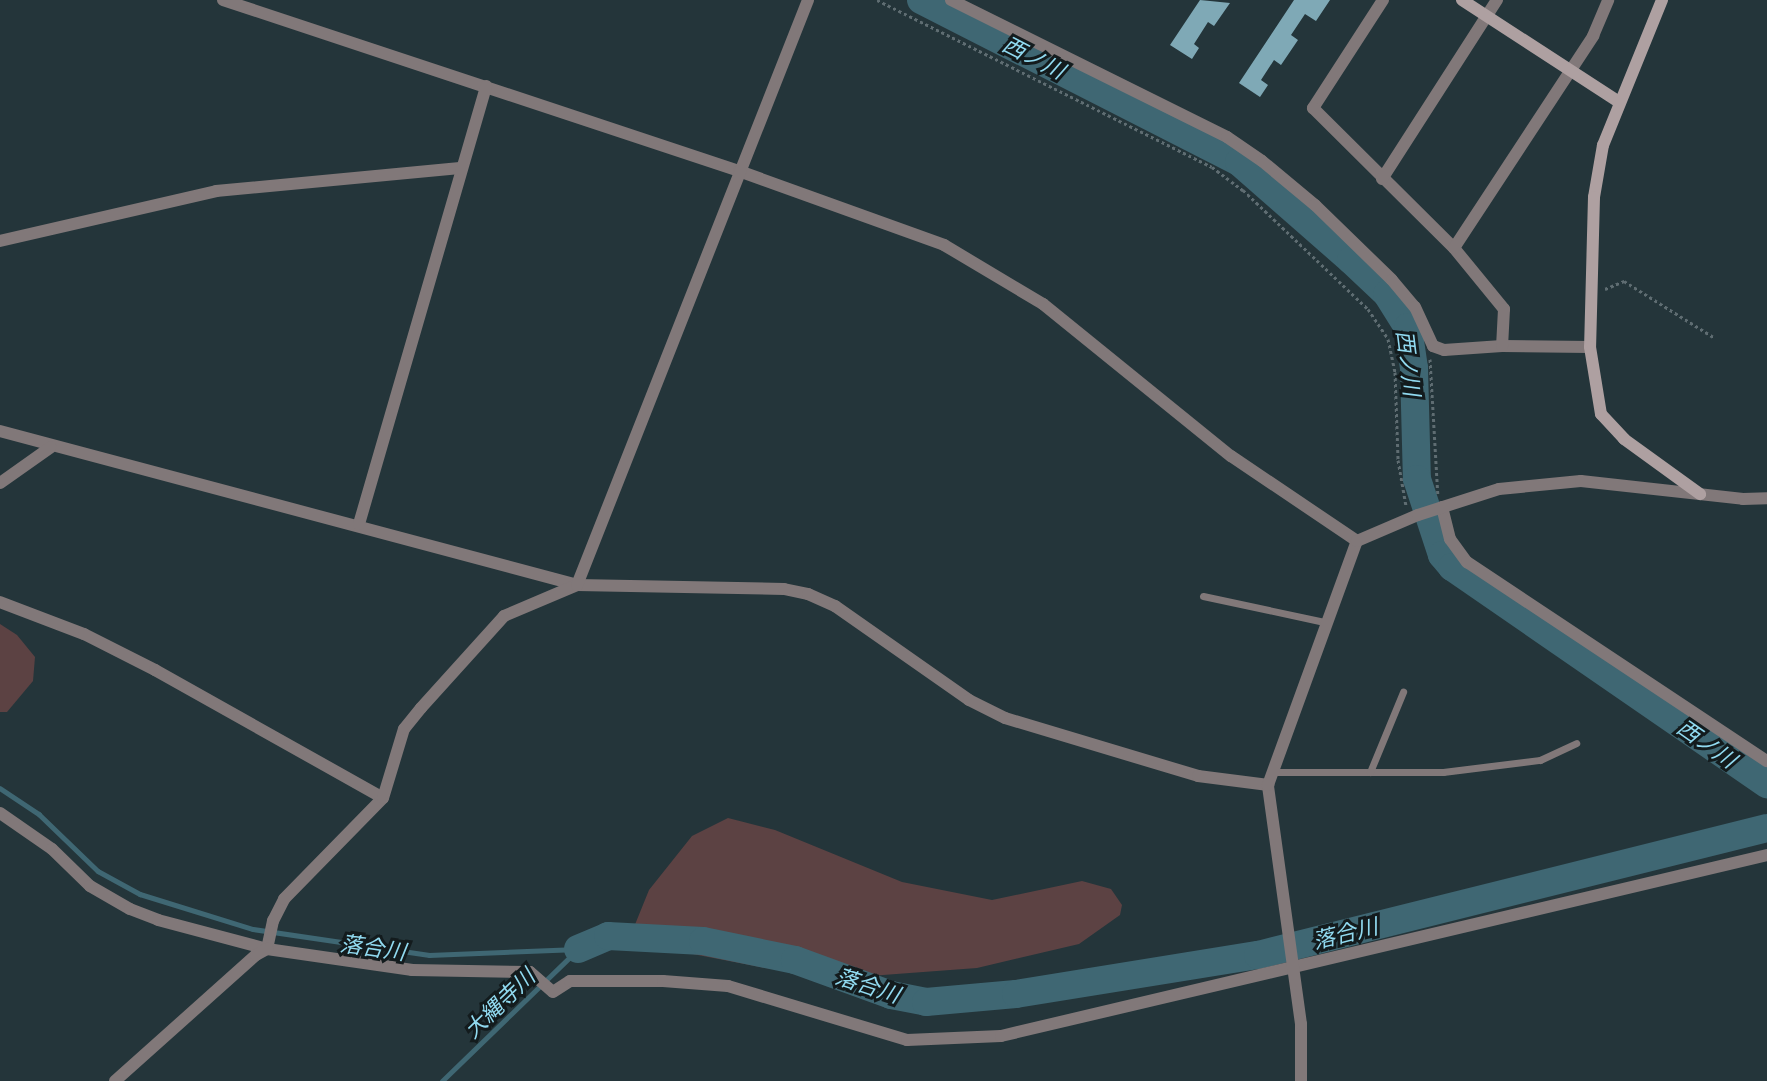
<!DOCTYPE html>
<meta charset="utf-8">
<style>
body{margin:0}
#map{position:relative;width:1767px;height:1081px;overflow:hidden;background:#24353a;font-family:"Exo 2","Noto Sans JP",sans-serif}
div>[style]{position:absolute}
.green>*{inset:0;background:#5c4243}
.stream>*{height:4.5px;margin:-2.25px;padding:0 2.25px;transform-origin:2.25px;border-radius:2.25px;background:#3f6773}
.river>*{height:28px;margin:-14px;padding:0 14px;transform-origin:14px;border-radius:14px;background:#3f6773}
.building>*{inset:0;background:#7fa9b6}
.path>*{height:3px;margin-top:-1.5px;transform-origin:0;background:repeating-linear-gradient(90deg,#5f6d72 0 3px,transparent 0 6px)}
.lane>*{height:7px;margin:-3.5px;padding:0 3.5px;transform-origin:3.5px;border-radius:3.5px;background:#817879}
.street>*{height:12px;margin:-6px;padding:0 6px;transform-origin:6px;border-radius:6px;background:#817879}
.secondary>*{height:12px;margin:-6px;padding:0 6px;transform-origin:6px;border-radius:6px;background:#aea0a1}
span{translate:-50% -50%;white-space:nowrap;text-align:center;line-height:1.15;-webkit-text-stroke:6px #131b1d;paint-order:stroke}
.water-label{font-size:22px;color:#91daf0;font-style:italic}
</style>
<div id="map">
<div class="green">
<div style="clip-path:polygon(0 624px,17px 635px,35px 657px,33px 681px,7px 712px,0 712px)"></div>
<div style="clip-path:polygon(728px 818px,775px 830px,902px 882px,992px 900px,1082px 881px,1111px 889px,1122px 905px,1120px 915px,1079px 944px,977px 968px,856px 977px,765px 968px,672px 950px,634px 927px,649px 890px,692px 836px)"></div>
</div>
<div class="stream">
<div style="left:0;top:788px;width:47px;rotate:33.7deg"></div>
<div style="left:39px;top:814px;width:82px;rotate:44deg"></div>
<div style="left:98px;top:871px;width:48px;rotate:28.7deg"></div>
<div style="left:140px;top:894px;width:118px;rotate:17.2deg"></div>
<div style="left:253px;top:929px;width:178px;rotate:8.4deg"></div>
<div style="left:429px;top:955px;width:149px;rotate:-2.3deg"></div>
<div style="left:442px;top:1081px;width:190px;rotate:-44.1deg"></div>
</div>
<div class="river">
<div style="left:921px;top:0;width:357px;rotate:27deg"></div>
<div style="left:1239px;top:162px;width:149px;rotate:41.2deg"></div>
<div style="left:1351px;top:260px;width:50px;rotate:43.4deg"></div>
<div style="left:1387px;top:294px;width:39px;rotate:58deg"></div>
<div style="left:1408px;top:327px;width:41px;rotate:81.7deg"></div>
<div style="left:1414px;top:368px;width:111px;rotate:88.5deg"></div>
<div style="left:1417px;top:479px;width:80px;rotate:71.8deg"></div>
<div style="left:1442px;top:555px;width:16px;rotate:50deg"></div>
<div style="left:1452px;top:567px;width:383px;rotate:34.6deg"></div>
<div style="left:578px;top:949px;width:33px;rotate:-23deg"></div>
<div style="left:608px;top:936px;width:95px;rotate:3deg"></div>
<div style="left:703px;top:941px;width:94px;rotate:11.7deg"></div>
<div style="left:795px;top:960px;width:102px;rotate:20deg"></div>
<div style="left:891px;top:995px;width:36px;rotate:11deg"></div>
<div style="left:926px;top:1002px;width:90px;rotate:-5.1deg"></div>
<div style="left:1016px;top:994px;width:245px;rotate:-9.2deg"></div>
<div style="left:1258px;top:955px;width:525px;rotate:-14.01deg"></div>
</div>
<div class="building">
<div style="clip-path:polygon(1200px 0,1230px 3px,1214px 26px,1208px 22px,1194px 44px,1199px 48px,1192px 59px,1170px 45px)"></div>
<div style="clip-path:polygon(1294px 0,1330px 0,1316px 21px,1305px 14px,1291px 35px,1298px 40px,1281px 65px,1274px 60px,1261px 80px,1268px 85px,1260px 97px,1239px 83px)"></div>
</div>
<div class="path">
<div style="left:877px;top:0;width:374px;rotate:26.5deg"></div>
<div style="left:1212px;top:167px;width:39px;rotate:37deg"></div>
<div style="left:1243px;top:190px;width:173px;rotate:43.6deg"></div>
<div style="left:1368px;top:309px;width:36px;rotate:56deg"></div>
<div style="left:1388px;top:339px;width:34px;rotate:78deg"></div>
<div style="left:1395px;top:372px;width:88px;rotate:88deg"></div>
<div style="left:1398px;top:460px;width:47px;rotate:80.1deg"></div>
<div style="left:1605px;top:289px;width:21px;rotate:-23deg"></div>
<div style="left:1624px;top:281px;width:107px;rotate:32.1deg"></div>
<div style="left:1430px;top:359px;width:137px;rotate:86.7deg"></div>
</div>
<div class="lane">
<div style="left:1203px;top:596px;width:124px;rotate:12.1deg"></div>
<div style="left:1272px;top:772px;width:171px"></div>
<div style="left:1443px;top:772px;width:98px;rotate:-7.1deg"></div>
<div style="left:1540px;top:760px;width:40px;rotate:-25deg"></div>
<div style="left:1370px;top:772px;width:87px;rotate:-67.6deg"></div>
</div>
<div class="street">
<div style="left:223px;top:0;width:544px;rotate:18.33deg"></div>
<div style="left:739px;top:171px;width:218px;rotate:19.8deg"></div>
<div style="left:944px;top:245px;width:115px;rotate:30.8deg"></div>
<div style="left:1043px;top:304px;width:242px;rotate:39deg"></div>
<div style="left:1231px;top:456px;width:152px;rotate:34deg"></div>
<div style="left:951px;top:0;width:308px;rotate:26.4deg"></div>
<div style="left:1227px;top:137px;width:42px;rotate:34.4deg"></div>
<div style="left:1262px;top:161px;width:69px;rotate:39.7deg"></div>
<div style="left:1315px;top:205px;width:107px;rotate:44.2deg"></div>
<div style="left:1392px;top:280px;width:35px;rotate:50deg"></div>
<div style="left:1415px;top:307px;width:43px;rotate:65.2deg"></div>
<div style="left:1433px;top:346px;width:12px;rotate:20deg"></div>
<div style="left:1444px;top:350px;width:58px;rotate:-3.9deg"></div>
<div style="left:1502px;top:346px;width:88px;rotate:0.7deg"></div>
<div style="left:1383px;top:0;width:129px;rotate:122.9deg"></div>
<div style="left:1313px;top:108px;width:199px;rotate:44.8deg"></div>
<div style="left:1454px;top:248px;width:79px;rotate:50.7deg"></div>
<div style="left:1504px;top:309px;width:37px;rotate:93deg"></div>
<div style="left:1382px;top:179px;width:213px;rotate:-57.3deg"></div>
<div style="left:0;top:241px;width:222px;rotate:-13deg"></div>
<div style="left:216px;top:191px;width:245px;rotate:-5.4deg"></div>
<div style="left:1454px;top:248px;width:254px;rotate:-56.7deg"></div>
<div style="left:1593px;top:36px;width:39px;rotate:-67deg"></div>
<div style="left:0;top:431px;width:597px;rotate:14.94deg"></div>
<div style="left:577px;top:585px;width:207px;rotate:1.1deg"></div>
<div style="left:784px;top:589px;width:25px;rotate:12deg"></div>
<div style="left:808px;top:594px;width:30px;rotate:24deg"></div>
<div style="left:835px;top:606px;width:164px;rotate:35deg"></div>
<div style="left:969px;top:700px;width:40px;rotate:26.6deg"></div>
<div style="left:1005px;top:718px;width:202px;rotate:16.7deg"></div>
<div style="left:1198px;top:776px;width:71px;rotate:7.3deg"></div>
<div style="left:0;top:483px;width:62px;rotate:-35.2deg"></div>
<div style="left:1442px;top:507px;width:33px;rotate:76deg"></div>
<div style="left:1450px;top:539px;width:29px;rotate:54deg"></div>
<div style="left:1467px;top:562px;width:360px;rotate:33.6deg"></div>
<div style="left:359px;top:524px;width:456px;rotate:-73.8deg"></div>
<div style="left:0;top:602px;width:90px;rotate:20.9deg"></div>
<div style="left:84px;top:634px;width:80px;rotate:26.9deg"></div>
<div style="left:155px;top:670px;width:261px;rotate:29.3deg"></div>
<div style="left:0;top:813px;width:63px;rotate:34.7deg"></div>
<div style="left:52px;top:849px;width:53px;rotate:44.2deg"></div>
<div style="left:90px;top:886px;width:46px;rotate:29.9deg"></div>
<div style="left:130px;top:909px;width:30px;rotate:21deg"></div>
<div style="left:158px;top:920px;width:113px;rotate:14.9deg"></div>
<div style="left:267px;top:949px;width:147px;rotate:8.2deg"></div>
<div style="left:412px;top:970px;width:118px;rotate:1deg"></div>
<div style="left:530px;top:972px;width:30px;rotate:41deg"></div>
<div style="left:553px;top:992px;width:20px;rotate:-33deg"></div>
<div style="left:570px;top:981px;width:93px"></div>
<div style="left:663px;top:981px;width:65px;rotate:4.4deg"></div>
<div style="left:728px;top:986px;width:187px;rotate:16.8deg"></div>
<div style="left:907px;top:1040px;width:94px;rotate:-2.4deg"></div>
<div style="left:1001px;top:1036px;width:787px;rotate:-13.29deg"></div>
<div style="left:267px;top:949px;width:29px;rotate:-78deg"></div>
<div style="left:273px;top:921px;width:25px;rotate:-63deg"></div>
<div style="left:284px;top:899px;width:141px;rotate:-45.6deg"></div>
<div style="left:383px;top:798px;width:72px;rotate:-73.1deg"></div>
<div style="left:404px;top:729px;width:27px;rotate:-51deg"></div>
<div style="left:421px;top:708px;width:124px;rotate:-47.9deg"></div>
<div style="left:504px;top:616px;width:79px;rotate:-23deg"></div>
<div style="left:577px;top:585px;width:629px;rotate:-68.45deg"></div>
<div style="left:115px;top:1081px;width:189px;rotate:-41.8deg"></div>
<div style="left:256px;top:955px;width:13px;rotate:-29deg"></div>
<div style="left:1301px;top:1081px;width:57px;rotate:-90deg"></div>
<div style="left:1301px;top:1024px;width:241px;rotate:-97.9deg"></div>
<div style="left:1268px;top:785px;width:260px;rotate:-70deg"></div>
<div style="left:1357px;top:541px;width:66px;rotate:-23.1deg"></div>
<div style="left:1418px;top:515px;width:85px;rotate:-17.8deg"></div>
<div style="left:1499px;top:489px;width:82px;rotate:-5.6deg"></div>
<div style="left:1581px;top:481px;width:163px;rotate:6.3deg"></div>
<div style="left:1743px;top:499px;width:24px;rotate:-2deg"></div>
</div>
<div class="secondary">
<div style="left:1462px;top:0;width:187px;rotate:33deg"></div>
<div style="left:1662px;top:0;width:157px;rotate:112.1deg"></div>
<div style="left:1603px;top:145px;width:53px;rotate:99.8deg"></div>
<div style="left:1594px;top:197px;width:150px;rotate:91.5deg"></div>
<div style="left:1590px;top:347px;width:68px;rotate:80.7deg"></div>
<div style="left:1601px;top:414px;width:34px;rotate:47deg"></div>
<div style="left:1624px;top:439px;width:94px;rotate:35.9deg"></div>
</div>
<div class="water-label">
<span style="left:1034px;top:57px;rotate:27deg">西ノ川</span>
<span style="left:1409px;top:363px;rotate:83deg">西ノ川</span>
<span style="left:1707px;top:743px;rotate:35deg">西ノ川</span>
<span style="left:1345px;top:933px;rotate:-14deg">落合川</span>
<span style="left:373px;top:947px;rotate:8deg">落合川</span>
<span style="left:868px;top:985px;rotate:18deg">落合川</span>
<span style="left:499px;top:1003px;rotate:-44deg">大縄寺川</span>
</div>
</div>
